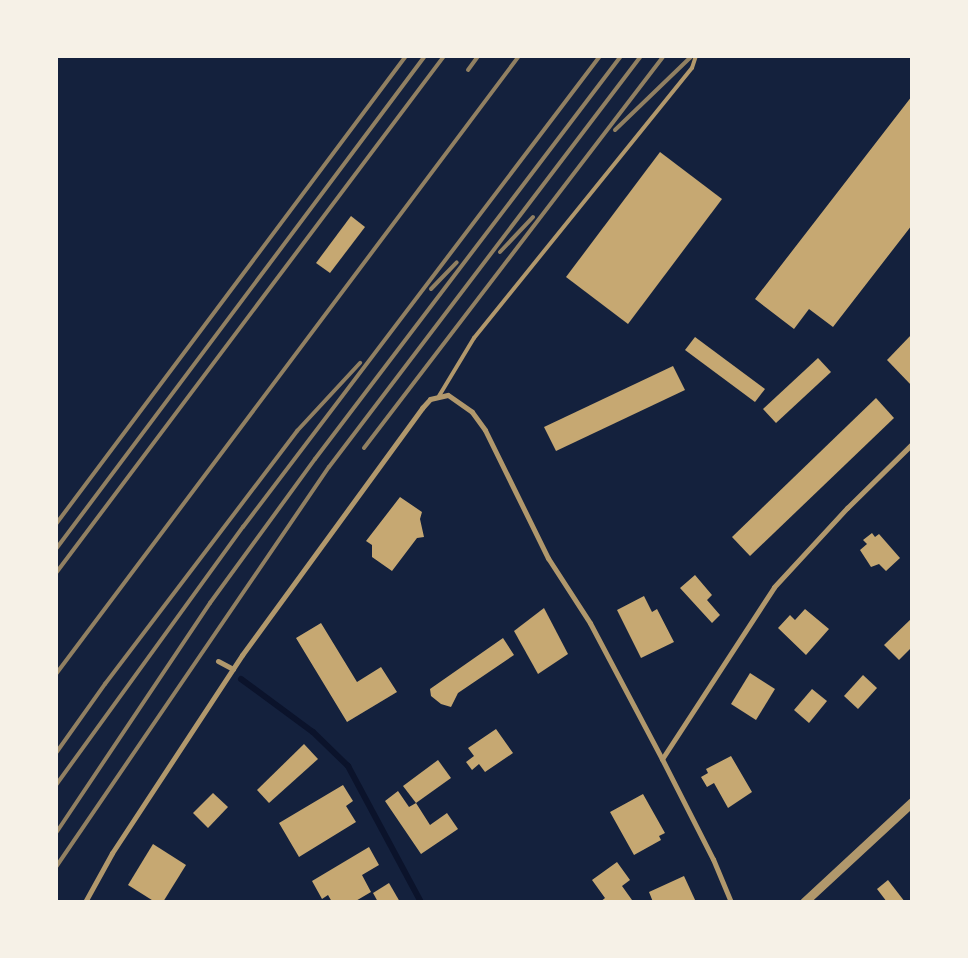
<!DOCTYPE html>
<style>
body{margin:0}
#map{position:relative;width:968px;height:958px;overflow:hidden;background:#14213d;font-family:"Sofia Sans Condensed",sans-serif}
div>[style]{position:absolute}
.stream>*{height:6px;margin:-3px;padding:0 3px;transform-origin:3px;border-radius:3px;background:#0b132b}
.building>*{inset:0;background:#c6a872}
.service>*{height:4px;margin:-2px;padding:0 2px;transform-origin:2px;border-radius:2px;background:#b1986c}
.minor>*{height:5px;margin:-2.5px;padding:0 2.5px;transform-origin:2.5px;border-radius:2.5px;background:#b1986c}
.tertiary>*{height:9px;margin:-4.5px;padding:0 4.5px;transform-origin:4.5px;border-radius:4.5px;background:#b1986c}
.rail>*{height:4px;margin:-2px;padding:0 2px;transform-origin:2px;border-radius:2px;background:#918062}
span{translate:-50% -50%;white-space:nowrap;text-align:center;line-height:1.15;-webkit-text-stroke:4px #f6f1e7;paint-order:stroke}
.frame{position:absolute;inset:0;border:58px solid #f6f1e7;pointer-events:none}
</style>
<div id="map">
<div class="stream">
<div style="left:241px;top:679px;width:89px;rotate:36.4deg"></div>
<div style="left:313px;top:732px;width:49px;rotate:44.2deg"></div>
<div style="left:348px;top:766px;width:154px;rotate:61.8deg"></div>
</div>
<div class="building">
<div style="clip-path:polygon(912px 96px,912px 225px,833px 327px,809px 309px,794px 329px,755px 299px)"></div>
<div style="clip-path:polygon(660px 152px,722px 199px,628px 324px,566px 277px)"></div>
<div style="clip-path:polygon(351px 216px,365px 227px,330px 273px,316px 263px)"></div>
<div style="clip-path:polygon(912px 334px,912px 386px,887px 360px)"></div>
<div style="clip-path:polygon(695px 337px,765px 389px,755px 402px,685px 350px)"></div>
<div style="clip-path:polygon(818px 358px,831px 372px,776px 423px,763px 409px)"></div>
<div style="clip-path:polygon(673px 366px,685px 390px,556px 451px,544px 427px)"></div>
<div style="clip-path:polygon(876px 398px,894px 418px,750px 556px,732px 537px)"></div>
<div style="clip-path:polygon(400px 497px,422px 512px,420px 519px,424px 537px,417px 538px,392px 571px,372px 557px,372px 545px,366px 541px)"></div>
<div style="clip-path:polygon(872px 533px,875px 537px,879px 534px,900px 558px,886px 571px,879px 564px,871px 567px,860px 550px,867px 544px,863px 540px)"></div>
<div style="clip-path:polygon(695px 575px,712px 595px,707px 600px,720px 615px,712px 623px,680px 588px)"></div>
<div style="clip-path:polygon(644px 596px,652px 612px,657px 609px,674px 642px,641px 658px,617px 610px)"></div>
<div style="clip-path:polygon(544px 608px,568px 654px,538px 674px,514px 631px)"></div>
<div style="clip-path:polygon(805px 609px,829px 629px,806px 655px,778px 628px,790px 615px,795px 620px)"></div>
<div style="clip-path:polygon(912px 618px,912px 647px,899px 660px,884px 645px)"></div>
<div style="clip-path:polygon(321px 623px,357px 682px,381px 667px,397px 692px,347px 722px,296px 638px)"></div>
<div style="clip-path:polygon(503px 638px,514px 655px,458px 693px,451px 707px,441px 704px,431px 696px,430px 689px)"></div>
<div style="clip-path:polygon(750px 673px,775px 689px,756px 720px,731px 704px)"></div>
<div style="clip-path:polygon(863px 675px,877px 688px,858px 709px,844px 696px)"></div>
<div style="clip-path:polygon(812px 689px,827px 701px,809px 723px,794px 710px)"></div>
<div style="clip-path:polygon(496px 729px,513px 753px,485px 772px,479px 764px,472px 770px,466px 762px,474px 756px,468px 748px)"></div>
<div style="clip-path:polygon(304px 744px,318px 759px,269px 803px,257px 790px)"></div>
<div style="clip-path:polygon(731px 756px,752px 792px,728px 808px,714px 783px,707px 787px,701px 777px,708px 773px,706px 769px)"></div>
<div style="clip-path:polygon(438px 760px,451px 778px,416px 803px,403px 786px)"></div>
<div style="clip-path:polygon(343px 785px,353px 801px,346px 806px,356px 822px,299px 857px,279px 823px)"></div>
<div style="clip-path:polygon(398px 791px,409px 807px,416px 803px,430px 825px,447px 813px,458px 829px,421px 854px,385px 801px)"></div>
<div style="clip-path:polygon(213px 793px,228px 807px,208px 828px,193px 813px)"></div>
<div style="clip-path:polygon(643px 794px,665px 833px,659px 836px,661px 840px,634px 855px,610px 812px)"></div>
<div style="clip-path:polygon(153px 844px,186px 865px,163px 902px,155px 902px,128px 885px)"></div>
<div style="clip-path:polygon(369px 847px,379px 865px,362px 875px,371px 892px,354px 902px,332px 902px,328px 895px,322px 899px,312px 881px)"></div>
<div style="clip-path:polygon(617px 862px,630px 880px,622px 886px,632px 900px,600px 902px,605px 898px,592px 880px)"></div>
<div style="clip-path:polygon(684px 876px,696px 902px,653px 902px,649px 892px)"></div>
<div style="clip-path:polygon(888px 880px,905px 902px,887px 902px,877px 889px)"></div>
<div style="clip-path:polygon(389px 883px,400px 902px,378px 902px,373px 893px)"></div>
</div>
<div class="service">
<div style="left:439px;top:396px;width:68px;rotate:-58.9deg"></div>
<div style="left:474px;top:338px;width:347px;rotate:-51.1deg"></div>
<div style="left:692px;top:68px;width:13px;rotate:-72deg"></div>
</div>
<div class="minor">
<div style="left:218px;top:661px;width:17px;rotate:28deg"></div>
<div style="left:662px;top:759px;width:205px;rotate:-56.9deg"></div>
<div style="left:774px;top:587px;width:108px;rotate:-47.3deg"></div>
<div style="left:847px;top:508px;width:91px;rotate:-44.6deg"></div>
<div style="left:85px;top:902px;width:56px;rotate:-61.1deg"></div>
<div style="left:112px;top:853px;width:237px;rotate:-56.7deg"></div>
<div style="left:242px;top:655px;width:306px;rotate:-53.9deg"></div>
<div style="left:422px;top:408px;width:12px;rotate:-48deg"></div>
<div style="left:430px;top:399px;width:18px;rotate:-13deg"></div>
<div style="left:448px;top:395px;width:29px;rotate:35deg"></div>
<div style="left:472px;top:412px;width:22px;rotate:54deg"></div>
<div style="left:485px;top:430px;width:143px;rotate:63.8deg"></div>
<div style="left:548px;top:558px;width:77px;rotate:57.1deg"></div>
<div style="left:590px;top:623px;width:154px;rotate:62.1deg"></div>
<div style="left:662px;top:759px;width:112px;rotate:63deg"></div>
<div style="left:713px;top:859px;width:47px;rotate:67.3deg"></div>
</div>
<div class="tertiary">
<div style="left:804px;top:902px;width:147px;rotate:-42.8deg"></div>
</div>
<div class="rail">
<div style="left:468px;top:70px;width:17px;rotate:-54deg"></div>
<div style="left:615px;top:130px;width:107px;rotate:-43.9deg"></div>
<div style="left:500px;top:252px;width:48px;rotate:-46.7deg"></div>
<div style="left:431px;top:289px;width:37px;rotate:-46deg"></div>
<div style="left:364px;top:448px;width:494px;rotate:-52.6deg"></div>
<div style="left:56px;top:524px;width:584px;rotate:-53.21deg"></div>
<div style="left:56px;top:549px;width:616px;rotate:-53.19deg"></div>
<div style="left:56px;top:573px;width:646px;rotate:-53.11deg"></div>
<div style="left:56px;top:674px;width:772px;rotate:-53.16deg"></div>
<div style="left:56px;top:753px;width:85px;rotate:-54.6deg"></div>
<div style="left:105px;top:684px;width:318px;rotate:-52.8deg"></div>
<div style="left:297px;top:431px;width:93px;rotate:-47.2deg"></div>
<div style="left:56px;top:785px;width:319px;rotate:-54.1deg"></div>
<div style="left:243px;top:527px;width:591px;rotate:-52.84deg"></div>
<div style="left:56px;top:833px;width:277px;rotate:-56.2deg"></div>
<div style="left:210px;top:603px;width:178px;rotate:-53.9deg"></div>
<div style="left:315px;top:459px;width:506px;rotate:-52.79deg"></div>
<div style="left:56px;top:867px;width:484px;rotate:-55.7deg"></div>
<div style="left:329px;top:467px;width:516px;rotate:-52.8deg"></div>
</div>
<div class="frame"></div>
</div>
